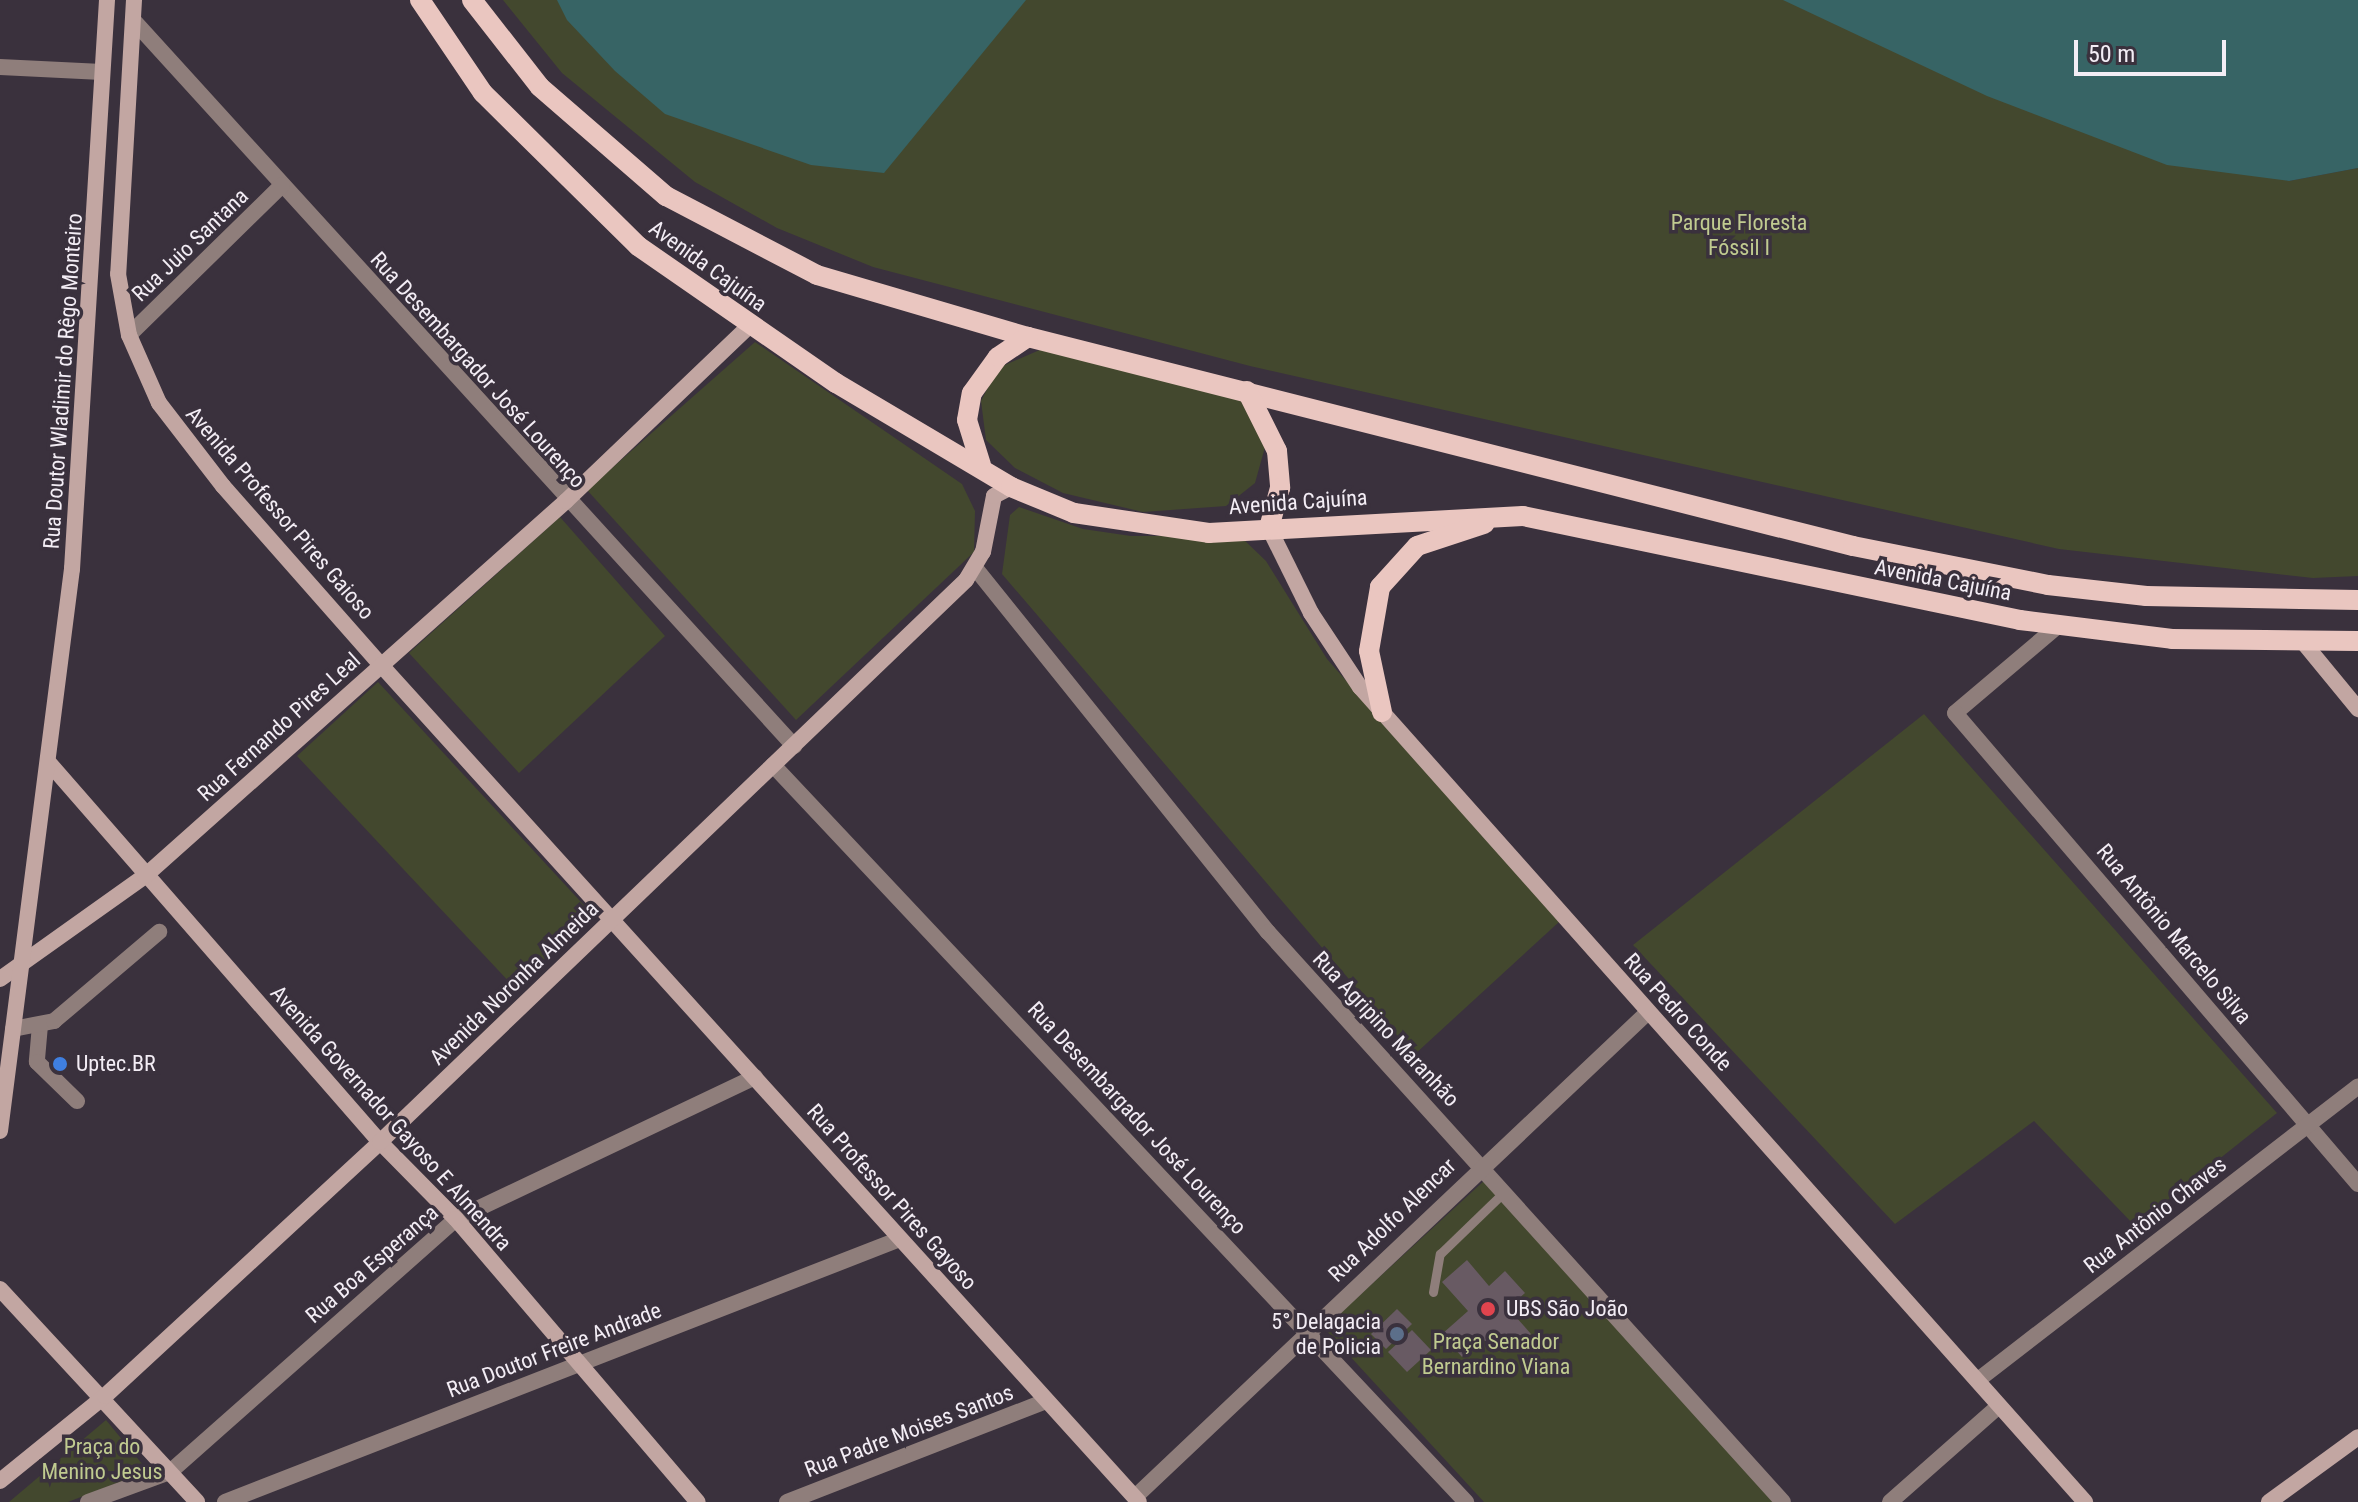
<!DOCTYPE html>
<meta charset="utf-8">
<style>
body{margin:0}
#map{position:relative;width:2358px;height:1502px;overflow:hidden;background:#3a313d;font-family:"Roboto Condensed",sans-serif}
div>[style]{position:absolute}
.green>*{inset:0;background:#43482e}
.water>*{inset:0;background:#376465}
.building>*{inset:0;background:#685a63}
.lane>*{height:9px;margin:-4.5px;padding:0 4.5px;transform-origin:4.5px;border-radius:4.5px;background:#8f7e7b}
.street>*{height:16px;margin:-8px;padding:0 8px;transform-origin:8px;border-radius:8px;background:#8f7e7b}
.secondary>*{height:16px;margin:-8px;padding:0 8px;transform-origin:8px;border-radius:8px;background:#c2a6a2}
.primary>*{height:20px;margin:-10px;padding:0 10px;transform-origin:10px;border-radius:10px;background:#eac6c0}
.dots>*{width:22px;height:22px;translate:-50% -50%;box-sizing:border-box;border:4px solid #3a313d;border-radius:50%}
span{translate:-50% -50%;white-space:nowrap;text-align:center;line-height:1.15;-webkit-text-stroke:7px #3a313d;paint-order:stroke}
.park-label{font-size:22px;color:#c0cb90}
.street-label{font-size:22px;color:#f3edf5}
.poi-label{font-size:22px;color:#f3edf5}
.left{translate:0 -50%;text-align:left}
.right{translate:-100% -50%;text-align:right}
.scale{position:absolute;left:2074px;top:40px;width:152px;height:36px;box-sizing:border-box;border:4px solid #f3edf5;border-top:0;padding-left:10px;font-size:24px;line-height:28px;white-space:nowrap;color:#f3edf5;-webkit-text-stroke:6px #3a313d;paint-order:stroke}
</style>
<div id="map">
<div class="green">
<div style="clip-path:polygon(503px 0,1793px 0,2289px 181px,2358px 168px,2358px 576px,2313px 578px,2059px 549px,1250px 366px,873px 267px,777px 228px,695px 182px,562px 73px)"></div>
<div style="clip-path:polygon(755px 342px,962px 484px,975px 511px,974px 552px,796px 720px,587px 490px)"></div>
<div style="clip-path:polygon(1042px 349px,1235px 397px,1245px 404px,1265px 447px,1255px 483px,1226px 506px,1143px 512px,1063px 493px,1015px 468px,986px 440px,981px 401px,998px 368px)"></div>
<div style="clip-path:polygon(1019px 507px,1083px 529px,1131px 536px,1240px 536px,1266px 561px,1327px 659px,1559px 922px,1414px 1055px,1002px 574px,1010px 515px)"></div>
<div style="clip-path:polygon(560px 517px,665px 636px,519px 773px,409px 653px)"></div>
<div style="clip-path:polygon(378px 682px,593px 915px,514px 987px,297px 756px)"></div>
<div style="clip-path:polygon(1924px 714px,2277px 1113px,2135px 1226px,2034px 1121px,1895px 1224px,1633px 945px)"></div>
<div style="clip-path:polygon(1486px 1179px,1775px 1502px,1484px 1502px,1324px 1328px)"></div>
<div style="clip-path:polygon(106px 1420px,148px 1471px,68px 1502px,9px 1502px)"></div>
</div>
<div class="water">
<div style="clip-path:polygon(557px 0,1026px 0,884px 173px,811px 165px,665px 114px,615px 71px,567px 20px)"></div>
<div style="clip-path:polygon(1783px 0,2358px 0,2358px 168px,2289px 181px,2167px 165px,1987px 96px)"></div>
</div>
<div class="building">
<div style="clip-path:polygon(1467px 1260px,1489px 1286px,1505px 1271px,1525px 1293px,1508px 1308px,1531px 1334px,1511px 1351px,1501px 1340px,1491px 1348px,1482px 1338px,1462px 1357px,1442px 1334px,1468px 1311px,1442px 1282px)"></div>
<div style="clip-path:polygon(1397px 1309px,1412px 1324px,1386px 1349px,1371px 1334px)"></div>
<div style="clip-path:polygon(1412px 1330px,1431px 1350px,1407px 1372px,1388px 1352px)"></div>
</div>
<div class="lane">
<div style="left:1433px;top:1292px;width:39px;rotate:-80deg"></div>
<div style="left:1440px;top:1254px;width:91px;rotate:-44.1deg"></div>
</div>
<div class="street">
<div style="left:133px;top:20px;width:982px;rotate:47.68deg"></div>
<div style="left:0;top:67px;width:102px;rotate:2.8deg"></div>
<div style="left:129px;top:335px;width:214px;rotate:-44.4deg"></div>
<div style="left:976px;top:569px;width:466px;rotate:51.2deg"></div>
<div style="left:1268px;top:932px;width:768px;rotate:47.9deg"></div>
<div style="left:2059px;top:625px;width:136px;rotate:139.8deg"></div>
<div style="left:1955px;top:713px;width:620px;rotate:49.45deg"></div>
<div style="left:773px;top:765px;width:1012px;rotate:46.76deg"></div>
<div style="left:40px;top:1025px;width:37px;rotate:95deg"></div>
<div style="left:37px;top:1062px;width:56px;rotate:44.3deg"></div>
<div style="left:13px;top:1029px;width:42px;rotate:-11deg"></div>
<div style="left:54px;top:1021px;width:138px;rotate:-40.3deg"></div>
<div style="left:1978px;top:1380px;width:480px;rotate:-37.7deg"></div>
<div style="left:1135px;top:1497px;width:706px;rotate:-43.39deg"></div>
<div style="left:88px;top:1502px;width:87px;rotate:-20.1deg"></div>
<div style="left:170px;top:1472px;width:382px;rotate:-41.5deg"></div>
<div style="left:456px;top:1219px;width:331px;rotate:-25.4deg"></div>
<div style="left:225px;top:1502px;width:724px;rotate:-21.29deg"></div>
<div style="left:787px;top:1502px;width:278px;rotate:-21.3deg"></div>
<div style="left:1890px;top:1502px;width:145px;rotate:-41.4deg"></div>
</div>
<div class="secondary">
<div style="left:134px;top:0;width:274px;rotate:93.3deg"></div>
<div style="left:118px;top:274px;width:62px;rotate:79.8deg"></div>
<div style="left:129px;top:335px;width:74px;rotate:66.2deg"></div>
<div style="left:159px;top:403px;width:105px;rotate:52.4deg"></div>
<div style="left:223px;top:486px;width:239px;rotate:48.6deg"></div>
<div style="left:381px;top:665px;width:1129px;rotate:47.84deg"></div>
<div style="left:1269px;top:528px;width:95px;rotate:63.7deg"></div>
<div style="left:1311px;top:613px;width:89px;rotate:56.5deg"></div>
<div style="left:1360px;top:687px;width:1091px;rotate:48.34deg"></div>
<div style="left:2303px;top:642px;width:87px;rotate:50.6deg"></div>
<div style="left:50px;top:764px;width:502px;rotate:48.88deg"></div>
<div style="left:380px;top:1142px;width:108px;rotate:45.4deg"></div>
<div style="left:456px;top:1219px;width:372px;rotate:49.5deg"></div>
<div style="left:0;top:979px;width:178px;rotate:-35.4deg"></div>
<div style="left:145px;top:876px;width:564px;rotate:-41.69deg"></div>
<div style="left:566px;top:501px;width:253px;rotate:-43.7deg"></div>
<div style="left:0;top:1131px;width:567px;rotate:-82.7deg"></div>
<div style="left:72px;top:569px;width:570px;rotate:-86.48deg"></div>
<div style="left:0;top:1289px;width:290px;rotate:47.2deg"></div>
<div style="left:0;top:1481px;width:135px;rotate:-39deg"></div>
<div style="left:105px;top:1396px;width:374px;rotate:-42.7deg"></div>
<div style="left:380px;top:1142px;width:812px;rotate:-43.8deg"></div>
<div style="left:966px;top:580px;width:33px;rotate:-59deg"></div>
<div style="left:983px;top:552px;width:57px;rotate:-78.9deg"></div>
<div style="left:994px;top:496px;width:19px;rotate:-28deg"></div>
<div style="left:2269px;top:1502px;width:110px;rotate:-36.1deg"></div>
</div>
<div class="primary">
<div style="left:420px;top:0;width:112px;rotate:55.9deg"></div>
<div style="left:483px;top:93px;width:218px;rotate:44.6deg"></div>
<div style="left:638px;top:246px;width:241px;rotate:34.7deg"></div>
<div style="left:836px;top:383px;width:204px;rotate:30.7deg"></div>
<div style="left:1011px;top:487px;width:68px;rotate:22.4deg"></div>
<div style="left:1074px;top:513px;width:136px;rotate:8.4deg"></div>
<div style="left:1209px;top:533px;width:314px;rotate:-3.1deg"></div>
<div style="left:1523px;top:516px;width:508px;rotate:11.82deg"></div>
<div style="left:2020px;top:620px;width:153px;rotate:7.1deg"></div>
<div style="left:2172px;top:639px;width:186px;rotate:0.6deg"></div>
<div style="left:472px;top:0;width:110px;rotate:52deg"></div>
<div style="left:540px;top:87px;width:167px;rotate:40.9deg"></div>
<div style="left:666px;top:196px;width:170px;rotate:27.6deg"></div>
<div style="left:817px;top:275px;width:220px;rotate:16.4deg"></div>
<div style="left:1028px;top:337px;width:851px;rotate:14.22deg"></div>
<div style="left:1853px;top:546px;width:199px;rotate:11.3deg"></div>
<div style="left:2048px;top:585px;width:99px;rotate:6.4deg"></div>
<div style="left:2146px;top:596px;width:212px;rotate:1.1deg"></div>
<div style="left:1247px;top:391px;width:67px;rotate:63.4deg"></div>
<div style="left:1277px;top:451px;width:37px;rotate:85deg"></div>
<div style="left:1280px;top:488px;width:41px;rotate:105.4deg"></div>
<div style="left:981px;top:465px;width:47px;rotate:-107.3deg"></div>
<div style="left:967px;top:420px;width:27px;rotate:-80deg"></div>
<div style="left:972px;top:393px;width:44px;rotate:-54.2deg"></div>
<div style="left:998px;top:357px;width:36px;rotate:-34deg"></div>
<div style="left:1382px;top:712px;width:62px;rotate:-102deg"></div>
<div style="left:1369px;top:651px;width:65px;rotate:-80.2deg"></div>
<div style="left:1380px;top:587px;width:55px;rotate:-47.9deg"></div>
<div style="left:1417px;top:546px;width:71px;rotate:-18.2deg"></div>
</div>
<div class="dots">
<div style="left:60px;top:1064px;background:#3f7fe0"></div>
<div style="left:1488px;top:1309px;background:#e0444e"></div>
<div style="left:1397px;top:1334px;background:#5c6f8a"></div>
</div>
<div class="park-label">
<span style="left:1739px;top:235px">Parque Floresta<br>Fóssil I</span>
<span style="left:1496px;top:1354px">Praça Senador<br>Bernardino Viana</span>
<span style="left:102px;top:1459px">Praça do<br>Menino Jesus</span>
</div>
<div class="street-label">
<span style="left:190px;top:245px;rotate:-44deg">Rua Juio Santana</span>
<span style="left:708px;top:266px;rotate:36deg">Avenida Cajuína</span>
<span style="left:478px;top:370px;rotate:48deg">Rua Desembargador José Lourenço</span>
<span style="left:63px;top:381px;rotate:-86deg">Rua Doutor Wladimir do Rêgo Monteiro</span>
<span style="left:1298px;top:502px;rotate:-4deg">Avenida Cajuína</span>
<span style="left:280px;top:513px;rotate:49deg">Avenida Professor Pires Gaioso</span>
<span style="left:1943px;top:580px;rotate:11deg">Avenida Cajuína</span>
<span style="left:279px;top:727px;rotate:-42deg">Rua Fernando Pires Leal</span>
<span style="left:2174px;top:934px;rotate:50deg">Rua Antônio Marcelo Silva</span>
<span style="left:514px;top:983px;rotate:-44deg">Avenida Noronha Almeida</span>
<span style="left:1678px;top:1012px;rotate:48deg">Rua Pedro Conde</span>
<span style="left:1386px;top:1029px;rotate:47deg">Rua Agripino Maranhão</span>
<span style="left:391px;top:1118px;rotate:48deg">Avenida Governador Gayoso E Almendra</span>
<span style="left:1137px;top:1118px;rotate:47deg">Rua Desembargador José Lourenço</span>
<span style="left:892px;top:1197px;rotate:48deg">Rua Professor Pires Gayoso</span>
<span style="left:2155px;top:1215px;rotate:-38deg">Rua Antônio Chaves</span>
<span style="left:1392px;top:1220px;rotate:-44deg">Rua Adolfo Alencar</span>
<span style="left:372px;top:1264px;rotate:-41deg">Rua Boa Esperança</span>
<span style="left:554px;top:1350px;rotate:-21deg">Rua Doutor Freire Andrade</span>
<span style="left:909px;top:1431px;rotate:-21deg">Rua Padre Moises Santos</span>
</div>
<div class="poi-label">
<span class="left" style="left:76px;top:1064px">Uptec.BR</span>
<span class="left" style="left:1506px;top:1309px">UBS São João</span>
<span class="right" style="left:1381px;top:1334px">5° Delagacia<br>de Policia</span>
</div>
<div class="scale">50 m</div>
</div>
